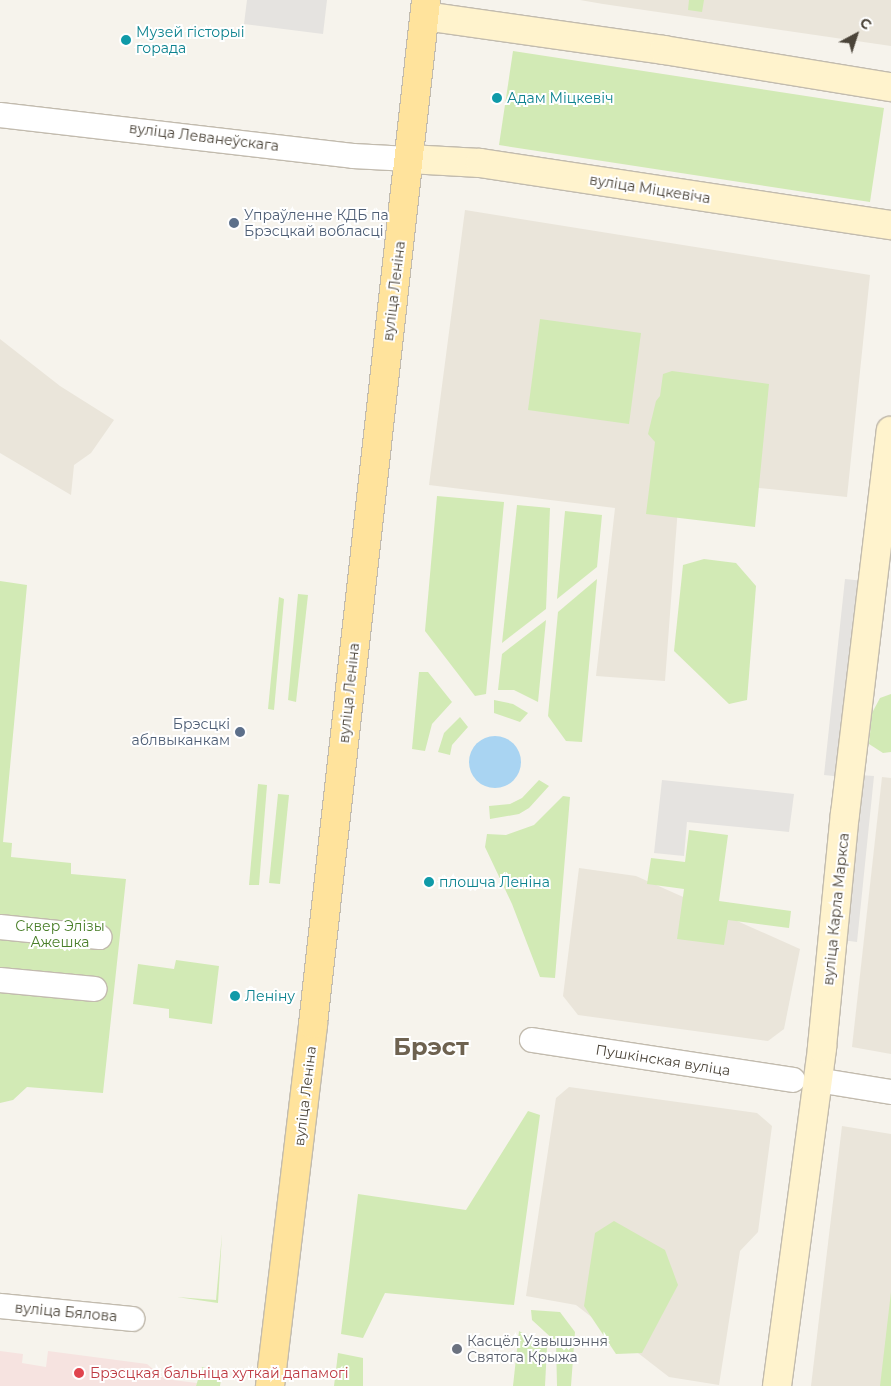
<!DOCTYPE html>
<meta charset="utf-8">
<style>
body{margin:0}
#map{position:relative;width:891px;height:1386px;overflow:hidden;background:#f6f3ec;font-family:Montserrat,sans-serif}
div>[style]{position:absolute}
.residential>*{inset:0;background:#eae5da}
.medical>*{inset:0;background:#f6e3e0}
.green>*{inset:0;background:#d2eab5}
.parking>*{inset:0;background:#e5e3e0}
.water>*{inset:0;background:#a9d4f2}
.round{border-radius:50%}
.roads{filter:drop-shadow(1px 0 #c2bbae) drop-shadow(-1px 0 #c2bbae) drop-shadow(0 1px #c2bbae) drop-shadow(0 -1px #c2bbae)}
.street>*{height:24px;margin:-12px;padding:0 12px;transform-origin:12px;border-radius:12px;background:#fff}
.secondary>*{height:28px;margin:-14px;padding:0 14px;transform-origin:14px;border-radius:14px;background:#fff3cd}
.primary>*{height:28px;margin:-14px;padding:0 14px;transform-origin:14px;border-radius:14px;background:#ffe39c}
.dots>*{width:14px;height:14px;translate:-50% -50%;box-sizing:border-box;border:2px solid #fff;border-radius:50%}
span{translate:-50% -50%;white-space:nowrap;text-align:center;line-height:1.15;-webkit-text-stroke:4px #fff;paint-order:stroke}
.culture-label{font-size:14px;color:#0d838f}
.left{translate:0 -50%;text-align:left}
.street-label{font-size:14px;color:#4b4439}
.service-label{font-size:14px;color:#4e5e75}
.right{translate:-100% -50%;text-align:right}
.park-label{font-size:14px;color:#4a7f2a}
.worship-label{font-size:14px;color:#5b616d}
.health-label{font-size:14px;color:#be3a42}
.town-label{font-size:24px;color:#6e6250;font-weight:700}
.north{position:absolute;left:831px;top:10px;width:50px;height:50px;-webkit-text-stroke:4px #fff;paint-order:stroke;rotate:40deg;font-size:14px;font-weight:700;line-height:20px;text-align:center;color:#4b4439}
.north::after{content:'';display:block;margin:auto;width:18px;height:22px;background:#4b4439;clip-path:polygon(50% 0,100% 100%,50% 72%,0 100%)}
</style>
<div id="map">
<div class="residential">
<div style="clip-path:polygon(580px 0,891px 0,891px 46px,603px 4px)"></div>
<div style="clip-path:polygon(465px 210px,870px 275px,847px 497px,680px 480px,665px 681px,596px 676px,615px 508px,429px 485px)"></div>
<div style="clip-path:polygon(0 339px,60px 386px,114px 420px,91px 453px,74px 465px,71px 495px,0 453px)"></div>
<div style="clip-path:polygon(882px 777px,891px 778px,891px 1054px,852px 1047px)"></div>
<div style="clip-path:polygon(579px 868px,636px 876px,800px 949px,784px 1029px,768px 1041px,578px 1015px,563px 996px)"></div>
<div style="clip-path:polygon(569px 1087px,757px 1113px,772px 1126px,758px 1232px,740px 1251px,719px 1385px,669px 1377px,576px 1305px,526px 1296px,556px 1098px)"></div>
<div style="clip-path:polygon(842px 1126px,891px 1134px,891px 1386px,811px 1386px)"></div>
</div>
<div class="medical">
<div style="clip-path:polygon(0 1351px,23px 1354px,22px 1363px,46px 1367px,48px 1351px,147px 1364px,165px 1379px,197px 1383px,196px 1386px,0 1386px)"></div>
</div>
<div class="green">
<div style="clip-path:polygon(689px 0,704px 0,702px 12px,688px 10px)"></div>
<div style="clip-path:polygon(513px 51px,884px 108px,870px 202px,499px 145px)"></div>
<div style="clip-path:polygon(540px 319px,641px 333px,629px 424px,528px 410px)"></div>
<div style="clip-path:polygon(672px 371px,769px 384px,755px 527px,646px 514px,655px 442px,648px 434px,656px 401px,660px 396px,663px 374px)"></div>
<div style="clip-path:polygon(437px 496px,504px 502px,486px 694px,475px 696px,425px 631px)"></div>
<div style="clip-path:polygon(517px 505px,550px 508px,546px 609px,502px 643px)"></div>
<div style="clip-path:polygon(565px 511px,602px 515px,597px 567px,557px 599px)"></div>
<div style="clip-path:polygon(704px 559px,736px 563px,756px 586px,747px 700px,729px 704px,674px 651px,683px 565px)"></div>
<div style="clip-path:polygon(597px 579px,582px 742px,566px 741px,548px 716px,558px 612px)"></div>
<div style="clip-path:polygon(0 581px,27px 585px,3px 842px,12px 843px,11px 857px,71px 863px,71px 874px,126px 879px,103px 1093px,27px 1087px,13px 1100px,0 1103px)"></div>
<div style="clip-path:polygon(298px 594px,308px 595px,296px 702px,288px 700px)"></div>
<div style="clip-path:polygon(279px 597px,284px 599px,274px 710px,268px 709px)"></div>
<div style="clip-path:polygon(546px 620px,538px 702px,514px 690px,498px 690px,502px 654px)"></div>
<div style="clip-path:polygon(419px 672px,428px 672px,452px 702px,432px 724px,425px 751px,412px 749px)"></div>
<div style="clip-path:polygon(891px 694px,891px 752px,883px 753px,869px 744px,872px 713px,880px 698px)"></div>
<div style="clip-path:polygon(494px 700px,513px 704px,528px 713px,520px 722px,494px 713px)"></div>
<div style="clip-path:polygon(460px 717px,468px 727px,452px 745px,450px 755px,438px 752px,444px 733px)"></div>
<div style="clip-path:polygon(539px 780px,549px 786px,529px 808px,519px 814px,490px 819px,489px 806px,510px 804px,522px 798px)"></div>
<div style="clip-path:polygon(258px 784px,267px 785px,259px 885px,249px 885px)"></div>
<div style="clip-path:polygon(278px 794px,289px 795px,280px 884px,269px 883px)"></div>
<div style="clip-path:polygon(563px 796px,570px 797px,555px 978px,540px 977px,512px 904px,485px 847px,487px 834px,506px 835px,534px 825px)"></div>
<div style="clip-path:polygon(689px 830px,728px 835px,719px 901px,791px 911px,789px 928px,728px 920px,724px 945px,677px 939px,684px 889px,647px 884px,651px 858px,685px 862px)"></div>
<div style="clip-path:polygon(176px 960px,219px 966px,212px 1024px,169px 1018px,169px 1009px,133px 1004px,138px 964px,174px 969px)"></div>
<div style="clip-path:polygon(528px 1111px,540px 1115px,514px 1305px,385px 1293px,363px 1338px,341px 1334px,358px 1194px,466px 1210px)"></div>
<div style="clip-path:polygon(614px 1221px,665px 1250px,678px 1285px,642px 1353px,616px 1354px,584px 1306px,595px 1233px)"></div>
<div style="clip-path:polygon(222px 1234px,218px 1303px,177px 1297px,216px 1300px)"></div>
<div style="clip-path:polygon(891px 1292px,891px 1386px,880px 1386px)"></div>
<div style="clip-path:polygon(531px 1310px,560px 1312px,575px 1332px,571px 1386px,557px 1386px,556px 1342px,532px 1320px)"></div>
<div style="clip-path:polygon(519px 1331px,547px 1347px,545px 1386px,513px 1386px)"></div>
<div style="clip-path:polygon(338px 1353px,363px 1358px,363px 1386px,334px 1386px)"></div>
<div style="clip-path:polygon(202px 1367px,222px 1373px,220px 1386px,196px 1386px)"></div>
</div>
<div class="parking">
<div style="clip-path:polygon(247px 0,327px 0,323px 34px,244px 24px)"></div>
<div style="clip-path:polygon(845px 579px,874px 582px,843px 777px,824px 775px)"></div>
<div style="clip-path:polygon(859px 775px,874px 776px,857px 942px,842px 940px)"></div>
<div style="clip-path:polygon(662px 780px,794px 794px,789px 832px,687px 822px,684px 856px,654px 853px)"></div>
</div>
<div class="water">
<div class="round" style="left:469px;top:736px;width:52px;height:52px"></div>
</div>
<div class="roads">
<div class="street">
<div style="left:0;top:115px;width:355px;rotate:6.6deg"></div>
<div style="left:353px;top:156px;width:56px;rotate:3.1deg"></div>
<div style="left:0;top:927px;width:100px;rotate:5.8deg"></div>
<div style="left:0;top:980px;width:95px;rotate:5.4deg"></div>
<div style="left:532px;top:1040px;width:264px;rotate:8.7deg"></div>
<div style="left:817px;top:1080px;width:75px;rotate:9.2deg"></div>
<div style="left:0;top:1306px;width:133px;rotate:5.6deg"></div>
</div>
<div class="secondary">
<div style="left:425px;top:16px;width:241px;rotate:8.1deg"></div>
<div style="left:664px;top:50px;width:230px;rotate:9.3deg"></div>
<div style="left:409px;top:159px;width:71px;rotate:3.2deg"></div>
<div style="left:480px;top:163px;width:416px;rotate:8.6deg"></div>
<div style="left:777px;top:1386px;width:342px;rotate:-82.4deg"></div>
<div style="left:822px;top:1047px;width:234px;rotate:-84.4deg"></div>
<div style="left:845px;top:814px;width:386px;rotate:-83.2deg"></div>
</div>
<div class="primary">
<div style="left:270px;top:1386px;width:365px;rotate:-83.2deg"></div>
<div style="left:313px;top:1024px;width:1030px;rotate:-83.7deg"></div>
</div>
</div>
<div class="dots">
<div style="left:126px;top:40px;background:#0f9aa8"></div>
<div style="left:497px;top:98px;background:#0f9aa8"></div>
<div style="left:234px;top:223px;background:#5c6f8a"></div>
<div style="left:240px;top:732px;background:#5c6f8a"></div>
<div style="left:429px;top:882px;background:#0f9aa8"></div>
<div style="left:235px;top:996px;background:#0f9aa8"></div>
<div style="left:457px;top:1349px;background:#6b7280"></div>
<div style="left:79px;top:1373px;background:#e0444e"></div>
</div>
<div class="culture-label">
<span class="left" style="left:136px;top:40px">Музей гісторыі<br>горада</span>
<span class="left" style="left:507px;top:98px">Адам Міцкевіч</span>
<span class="left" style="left:439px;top:882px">плошча Леніна</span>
<span class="left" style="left:245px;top:996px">Леніну</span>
</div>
<div class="street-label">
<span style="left:204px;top:137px;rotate:7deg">вуліца Леванеўскага</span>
<span style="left:650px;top:189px;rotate:9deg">вуліца Міцкевіча</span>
<span style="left:394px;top:291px;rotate:-83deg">вуліца Леніна</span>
<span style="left:349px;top:693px;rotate:-84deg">вуліца Леніна</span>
<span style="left:836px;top:909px;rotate:-84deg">вуліца Карла Маркса</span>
<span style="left:663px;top:1060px;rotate:9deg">Пушкінская вуліца</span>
<span style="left:305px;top:1096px;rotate:-83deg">вуліца Леніна</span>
<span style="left:66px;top:1312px;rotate:5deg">вуліца Бялова</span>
</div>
<div class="service-label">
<span class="left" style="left:244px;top:223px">Упраўленне КДБ па<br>Брэсцкай вобласці</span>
<span class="right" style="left:230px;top:732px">Брэсцкі<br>аблвыканкам</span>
</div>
<div class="park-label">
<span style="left:60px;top:934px">Сквер Элізы<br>Ажешка</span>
</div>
<div class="worship-label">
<span class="left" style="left:467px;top:1349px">Касцёл Узвышэння<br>Святога Крыжа</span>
</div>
<div class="health-label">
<span class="left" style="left:90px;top:1373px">Брэсцкая бальніца хуткай дапамогі</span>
</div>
<div class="town-label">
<span style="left:431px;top:1047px">Брэст</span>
</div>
<div class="north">С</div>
</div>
